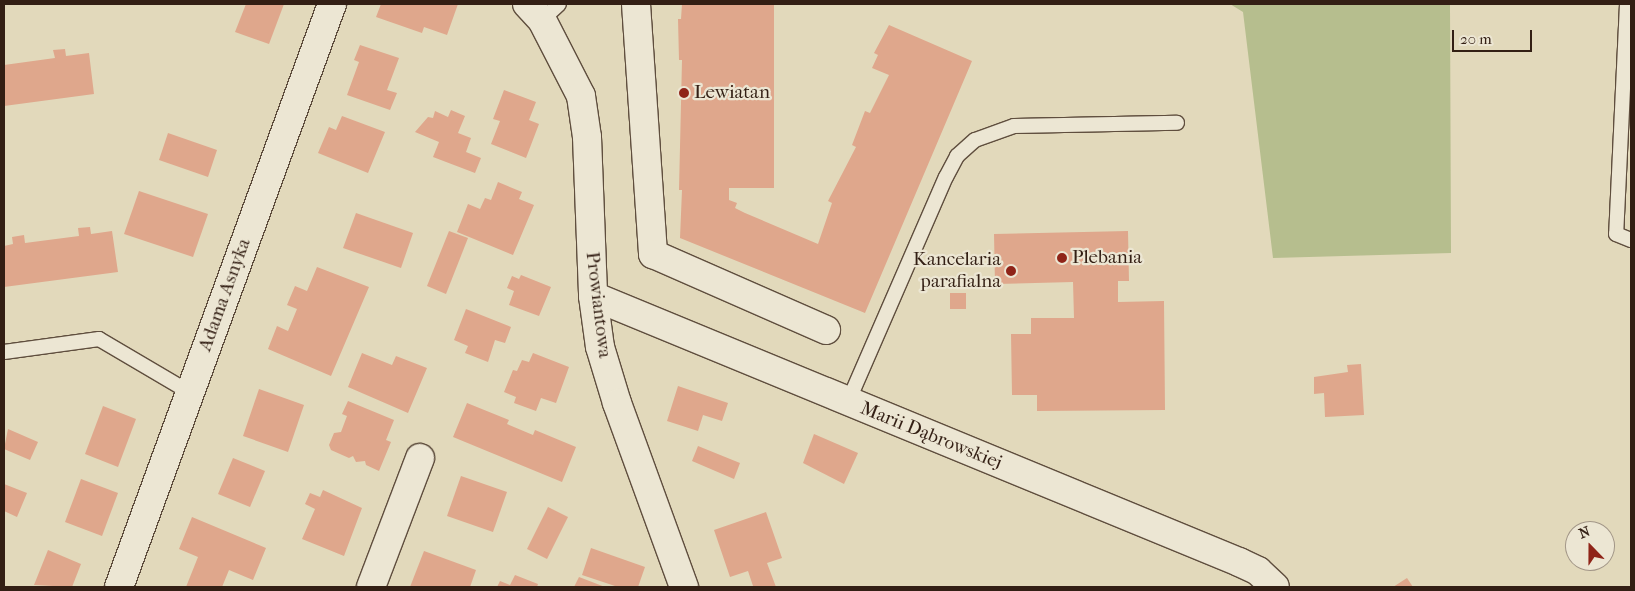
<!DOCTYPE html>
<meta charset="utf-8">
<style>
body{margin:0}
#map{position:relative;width:1635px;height:591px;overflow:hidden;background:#e2d9bb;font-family:"IM FELL French Canon",serif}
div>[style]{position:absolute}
.green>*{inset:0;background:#b6be8e}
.building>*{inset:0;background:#dfa78c}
.roads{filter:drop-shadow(1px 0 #5f4e3e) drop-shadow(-1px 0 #5f4e3e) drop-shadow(0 1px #5f4e3e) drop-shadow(0 -1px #5f4e3e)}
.lane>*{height:14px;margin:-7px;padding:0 7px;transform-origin:7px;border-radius:7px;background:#ece6d3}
.street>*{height:28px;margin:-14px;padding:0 14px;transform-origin:14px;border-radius:14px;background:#ece6d3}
.dots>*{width:14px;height:14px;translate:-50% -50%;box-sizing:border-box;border:2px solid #ece6d3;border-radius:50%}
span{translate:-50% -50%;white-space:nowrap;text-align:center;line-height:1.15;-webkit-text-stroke:4.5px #ece6d3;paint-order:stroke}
.poi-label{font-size:19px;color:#331f14}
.left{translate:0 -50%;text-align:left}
.right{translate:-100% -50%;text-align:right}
.street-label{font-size:19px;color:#331f14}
.frame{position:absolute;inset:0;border:5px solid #331f14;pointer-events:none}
.north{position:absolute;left:1565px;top:521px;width:50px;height:50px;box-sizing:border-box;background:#ece6d3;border:1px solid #a29687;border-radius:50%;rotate:338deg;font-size:14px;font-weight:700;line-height:20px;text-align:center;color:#331f14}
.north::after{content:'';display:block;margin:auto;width:18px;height:22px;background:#8f2418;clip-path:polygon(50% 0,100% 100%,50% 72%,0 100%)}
.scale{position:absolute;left:1452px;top:30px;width:80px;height:22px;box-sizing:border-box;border:2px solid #331f14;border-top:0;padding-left:6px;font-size:15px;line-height:18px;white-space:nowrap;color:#331f14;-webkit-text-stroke:4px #ece6d3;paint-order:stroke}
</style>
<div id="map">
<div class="green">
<div style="clip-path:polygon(1230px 4px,1450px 4px,1451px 253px,1273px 258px,1243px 12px)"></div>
</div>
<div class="building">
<div style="clip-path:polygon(246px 4px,284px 4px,269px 44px,235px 32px)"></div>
<div style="clip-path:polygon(381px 4px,458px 4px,447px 35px,424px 27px,422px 33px,376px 17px)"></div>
<div style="clip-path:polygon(682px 4px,774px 4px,774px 188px,729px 188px,729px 200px,737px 203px,735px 208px,745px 213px,818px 244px,832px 203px,828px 201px,856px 147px,852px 145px,865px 111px,870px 113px,889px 75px,872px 68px,878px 55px,874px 53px,889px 25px,972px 61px,865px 313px,680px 238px,682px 190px,679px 190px,682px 60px,679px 60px,678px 19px,681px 19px)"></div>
<div style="clip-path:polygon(360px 45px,399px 58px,387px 90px,397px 93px,390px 110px,347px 95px,359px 62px,354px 60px)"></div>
<div style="clip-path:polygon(65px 49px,66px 56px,89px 53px,94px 94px,4px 106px,4px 65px,55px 58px,53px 50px)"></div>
<div style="clip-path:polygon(504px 90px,536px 102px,529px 120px,539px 124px,526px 158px,491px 144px,500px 121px,493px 119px)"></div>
<div style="clip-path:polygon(451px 110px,465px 116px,458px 133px,471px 138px,466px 152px,481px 158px,475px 173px,433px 157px,439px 142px,415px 132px,428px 117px,433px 118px,435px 111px,448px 117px)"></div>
<div style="clip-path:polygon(342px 116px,385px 132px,368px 173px,318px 153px,329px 127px,336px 130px)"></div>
<div style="clip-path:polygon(168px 133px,217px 150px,208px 177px,159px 160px)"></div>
<div style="clip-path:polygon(498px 182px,522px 192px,519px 199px,534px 205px,513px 255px,457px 232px,468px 204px,480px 209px,485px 198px,491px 200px)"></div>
<div style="clip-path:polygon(139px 191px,208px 214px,193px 257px,124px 234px)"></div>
<div style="clip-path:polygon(356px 213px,413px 233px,401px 268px,343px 248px)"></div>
<div style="clip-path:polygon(90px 227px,91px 234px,112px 231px,118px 272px,4px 287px,4px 246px,13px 244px,12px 237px,24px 235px,25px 243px,79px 236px,78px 228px)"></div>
<div style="clip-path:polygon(449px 231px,468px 238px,446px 294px,427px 286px)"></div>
<div style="clip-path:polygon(1128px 231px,1129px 281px,1118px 281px,1118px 302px,1164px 301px,1165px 410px,1037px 411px,1037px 395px,1012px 395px,1011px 334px,1031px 334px,1031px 318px,1074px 318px,1073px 282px,995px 284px,994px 234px)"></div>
<div style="clip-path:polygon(317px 267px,369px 287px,331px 376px,268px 349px,277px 326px,288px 331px,297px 309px,287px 305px,295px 286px,307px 291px)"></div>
<div style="clip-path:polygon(521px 275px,551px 287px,539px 316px,509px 305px,514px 291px,507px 288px,512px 276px,519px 279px)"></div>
<div style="clip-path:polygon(950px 293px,966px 293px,966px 309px,950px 309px)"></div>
<div style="clip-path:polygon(466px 309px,511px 327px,505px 343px,495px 340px,488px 362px,465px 353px,468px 346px,454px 340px)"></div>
<div style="clip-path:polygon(362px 353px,392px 365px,396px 356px,427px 368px,408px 413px,348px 387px)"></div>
<div style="clip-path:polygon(533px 353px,569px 367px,556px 403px,541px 398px,536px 411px,514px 403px,516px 397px,504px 392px,513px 370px,517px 371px,522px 360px,529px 362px)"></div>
<div style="clip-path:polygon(1361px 364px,1364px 415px,1325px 417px,1324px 393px,1314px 394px,1314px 377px,1348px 372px,1347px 365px)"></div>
<div style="clip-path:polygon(678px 386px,728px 403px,722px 421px,703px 415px,698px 431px,667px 421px)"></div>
<div style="clip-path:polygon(259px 389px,304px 405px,288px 452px,243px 436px)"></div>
<div style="clip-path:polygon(348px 401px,394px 420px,386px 440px,391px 442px,379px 471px,366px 465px,365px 461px,356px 462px,353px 456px,349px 458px,331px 450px,329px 445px,334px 433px,341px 432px,347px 416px,342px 414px)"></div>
<div style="clip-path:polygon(467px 403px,509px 420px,507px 424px,533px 435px,535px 430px,576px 447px,562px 482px,453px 437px)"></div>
<div style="clip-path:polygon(103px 406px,136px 419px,118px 467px,85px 454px)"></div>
<div style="clip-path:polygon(8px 429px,38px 442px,30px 460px,4px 449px)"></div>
<div style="clip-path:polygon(814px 434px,858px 453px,844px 484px,803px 463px)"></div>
<div style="clip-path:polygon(698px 446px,740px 463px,734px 479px,692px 461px)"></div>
<div style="clip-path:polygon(233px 458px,265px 471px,250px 507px,218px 494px)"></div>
<div style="clip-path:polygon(461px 476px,507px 492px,493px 532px,447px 516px)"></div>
<div style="clip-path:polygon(81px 479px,118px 493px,102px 536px,65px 522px)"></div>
<div style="clip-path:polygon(4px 484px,27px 493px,17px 517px,4px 511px)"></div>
<div style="clip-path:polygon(323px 490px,362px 508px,344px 556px,302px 539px,315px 509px,305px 504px,310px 493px,320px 497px)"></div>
<div style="clip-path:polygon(548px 507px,568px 517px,547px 559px,527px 549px)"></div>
<div style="clip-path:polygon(766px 512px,782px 558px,767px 563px,776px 587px,750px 587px,753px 586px,748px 571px,730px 577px,714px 530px)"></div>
<div style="clip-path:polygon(192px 517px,266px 548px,253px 580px,229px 570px,222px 587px,186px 587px,198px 557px,179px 549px)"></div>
<div style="clip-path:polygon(591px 548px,645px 567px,638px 587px,618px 587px,582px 575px)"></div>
<div style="clip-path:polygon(48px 550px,81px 564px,72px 587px,34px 585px)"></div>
<div style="clip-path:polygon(424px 551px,476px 570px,470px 587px,410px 587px)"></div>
<div style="clip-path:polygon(515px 575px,538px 584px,537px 587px,497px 587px,500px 581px,510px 585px)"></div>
<div style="clip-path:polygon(579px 577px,605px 587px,574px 587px)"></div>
<div style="clip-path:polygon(1407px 578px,1413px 587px,1393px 587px)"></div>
</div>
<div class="roads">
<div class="lane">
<div style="left:1627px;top:4px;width:230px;rotate:92.7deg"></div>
<div style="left:1616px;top:234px;width:16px;rotate:22deg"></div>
<div style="left:542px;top:20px;width:23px;rotate:-43deg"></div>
<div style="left:4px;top:352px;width:96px;rotate:-7.8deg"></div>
<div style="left:99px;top:339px;width:104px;rotate:30.5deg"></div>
<div style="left:848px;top:402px;width:245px;rotate:-66.5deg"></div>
<div style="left:946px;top:177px;width:24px;rotate:-62deg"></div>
<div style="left:957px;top:156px;width:24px;rotate:-42deg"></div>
<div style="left:975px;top:140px;width:41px;rotate:-19.7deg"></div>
<div style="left:1014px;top:126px;width:163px;rotate:-1.1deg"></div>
</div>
<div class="street">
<div style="left:527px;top:4px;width:22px;rotate:47deg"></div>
<div style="left:542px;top:20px;width:85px;rotate:62.8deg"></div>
<div style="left:581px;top:96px;width:41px;rotate:81.7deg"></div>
<div style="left:587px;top:137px;width:159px;rotate:87.8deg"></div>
<div style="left:593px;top:296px;width:51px;rotate:82.2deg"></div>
<div style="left:600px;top:347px;width:59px;rotate:73.1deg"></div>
<div style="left:617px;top:403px;width:196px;rotate:70deg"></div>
<div style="left:636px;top:4px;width:251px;rotate:86.1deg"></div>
<div style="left:653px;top:254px;width:189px;rotate:23.7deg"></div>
<div style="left:593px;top:296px;width:699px;rotate:22.38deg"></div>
<div style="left:1239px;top:562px;width:21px;rotate:25deg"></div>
<div style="left:1258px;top:571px;width:23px;rotate:43deg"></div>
<div style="left:119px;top:587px;width:621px;rotate:-69.93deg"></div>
<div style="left:371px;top:587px;width:138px;rotate:-69.2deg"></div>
</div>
</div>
<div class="dots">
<div style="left:684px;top:93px;background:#8f2418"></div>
<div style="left:1062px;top:258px;background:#8f2418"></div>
<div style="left:1011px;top:271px;background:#8f2418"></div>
</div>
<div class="poi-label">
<span class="left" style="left:694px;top:93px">Lewiatan</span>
<span class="left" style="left:1072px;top:258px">Plebania</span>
<span class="right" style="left:1001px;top:271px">Kancelaria<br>parafialna</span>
</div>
<div class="street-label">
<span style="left:225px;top:295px;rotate:-70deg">Adama Asnyka</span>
<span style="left:598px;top:305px;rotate:83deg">Prowiantowa</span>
<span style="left:931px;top:436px;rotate:22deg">Marii Dąbrowskiej</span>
</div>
<div class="frame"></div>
<div class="north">N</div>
<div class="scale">20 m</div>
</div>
